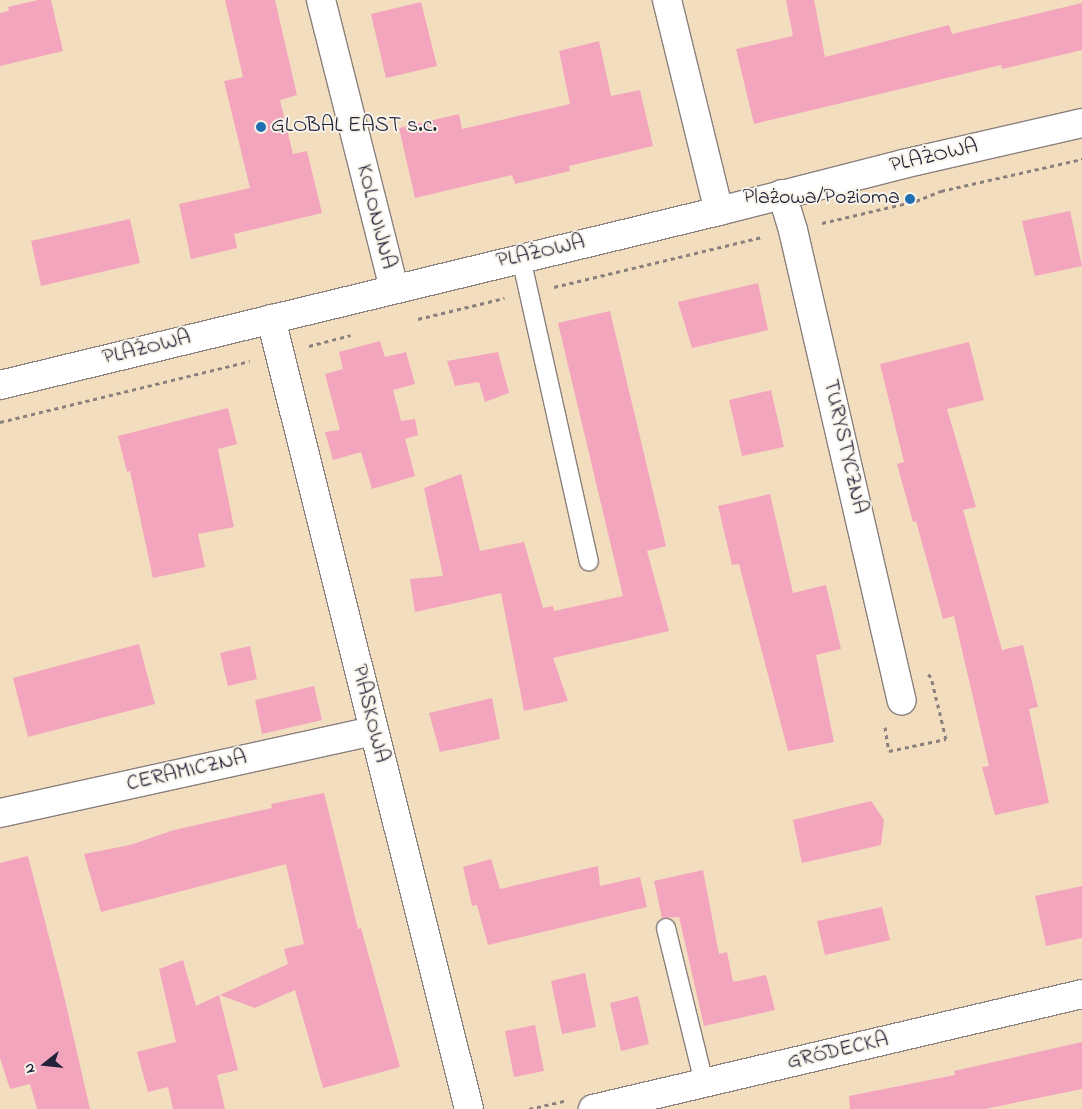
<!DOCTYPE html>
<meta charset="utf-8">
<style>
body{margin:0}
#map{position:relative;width:1082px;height:1109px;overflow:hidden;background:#f3ddbf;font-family:"Indie Flower",sans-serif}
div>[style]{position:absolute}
.building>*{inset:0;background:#f3a5bd}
.path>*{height:3px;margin-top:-1.5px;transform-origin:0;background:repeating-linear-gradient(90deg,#8a807d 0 4px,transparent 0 8px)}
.roads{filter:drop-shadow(1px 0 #8a807d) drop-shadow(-1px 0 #8a807d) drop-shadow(0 1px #8a807d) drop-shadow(0 -1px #8a807d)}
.service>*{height:18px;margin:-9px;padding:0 9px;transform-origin:9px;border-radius:9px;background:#fff}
.minor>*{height:28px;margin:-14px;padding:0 14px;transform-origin:14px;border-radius:14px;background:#fff}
.tertiary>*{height:28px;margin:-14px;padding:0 14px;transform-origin:14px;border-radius:14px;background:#fff}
.dots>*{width:14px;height:14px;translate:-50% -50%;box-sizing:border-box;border:2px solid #f7f3e8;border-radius:50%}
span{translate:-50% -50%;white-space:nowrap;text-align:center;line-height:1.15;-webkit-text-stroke:4px #f7f3e8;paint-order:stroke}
.poi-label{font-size:22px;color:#22223b}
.left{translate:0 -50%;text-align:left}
.right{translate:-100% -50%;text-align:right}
.street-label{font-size:22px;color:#22223b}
.north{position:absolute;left:20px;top:1039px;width:50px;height:50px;-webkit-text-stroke:4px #f7f3e8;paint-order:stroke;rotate:254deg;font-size:14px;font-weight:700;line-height:20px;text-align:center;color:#22223b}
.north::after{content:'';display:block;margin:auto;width:18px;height:22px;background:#22223b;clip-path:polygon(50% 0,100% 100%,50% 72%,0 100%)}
</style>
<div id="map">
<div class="building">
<div style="clip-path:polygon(38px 0,51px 0,63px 51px,0 66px,0 13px,9px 11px,8px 7px)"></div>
<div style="clip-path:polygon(225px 0,275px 0,297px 95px,280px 100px,293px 154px,307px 151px,322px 213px,234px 234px,237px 248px,191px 259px,179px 204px,250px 188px,224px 81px,243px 77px)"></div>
<div style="clip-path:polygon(786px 0,814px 0,825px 57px,949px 25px,952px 34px,1082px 3px,1082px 50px,1002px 69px,1001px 65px,754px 124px,736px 49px,793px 36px)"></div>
<div style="clip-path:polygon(421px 2px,437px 66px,386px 78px,371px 14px)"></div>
<div style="clip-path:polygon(599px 41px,611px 96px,640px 90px,653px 146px,569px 166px,570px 171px,515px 184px,512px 175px,415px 198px,399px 128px,459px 114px,462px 129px,570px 104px,559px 51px)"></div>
<div style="clip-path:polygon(1070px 211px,1082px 266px,1035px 276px,1022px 221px)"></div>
<div style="clip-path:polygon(130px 219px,140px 263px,41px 286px,31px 241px)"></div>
<div style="clip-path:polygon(758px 283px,768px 330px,692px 348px,678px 302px)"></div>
<div style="clip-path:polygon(610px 311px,666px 546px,647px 551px,669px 631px,553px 658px,568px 701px,524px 711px,501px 593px,415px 612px,410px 579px,443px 576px,424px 488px,461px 474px,480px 551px,524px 542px,543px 608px,553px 606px,554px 611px,623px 596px,558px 323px)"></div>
<div style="clip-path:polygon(380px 341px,385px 357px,406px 352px,415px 384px,393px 390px,401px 421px,415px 419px,418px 435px,405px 439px,415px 476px,372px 489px,361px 452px,333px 460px,325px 432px,340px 430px,325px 374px,343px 369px,339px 352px)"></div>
<div style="clip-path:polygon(969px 342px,984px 400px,947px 409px,976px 507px,963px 510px,1002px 650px,1023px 645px,1038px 707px,1029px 709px,1049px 803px,995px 815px,982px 767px,989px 766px,954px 616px,943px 619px,916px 521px,913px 522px,897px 464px,904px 462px,880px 364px)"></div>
<div style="clip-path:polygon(498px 352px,509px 393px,485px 402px,479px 382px,455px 386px,447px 361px)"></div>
<div style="clip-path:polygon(771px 390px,784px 447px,742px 456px,729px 400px)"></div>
<div style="clip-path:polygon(228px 408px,237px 444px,218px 449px,234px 527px,198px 534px,205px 567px,153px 578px,130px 471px,127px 472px,118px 436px)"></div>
<div style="clip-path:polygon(770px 494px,793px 593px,826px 585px,841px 649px,816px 655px,834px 742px,788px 751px,739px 564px,732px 565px,718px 506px)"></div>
<div style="clip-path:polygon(139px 644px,155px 704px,28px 737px,13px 678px)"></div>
<div style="clip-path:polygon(250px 646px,257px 679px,228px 686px,220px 653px)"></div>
<div style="clip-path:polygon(314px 686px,322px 720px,262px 734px,255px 700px)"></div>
<div style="clip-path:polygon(492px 698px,500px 739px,440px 752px,429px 713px)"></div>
<div style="clip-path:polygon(324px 793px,358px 929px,361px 928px,400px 1067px,323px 1088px,295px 990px,255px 1008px,220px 995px,288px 964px,284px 949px,304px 944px,286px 864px,101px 912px,84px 854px,130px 845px,174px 830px,272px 808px,271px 804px)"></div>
<div style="clip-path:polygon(871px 801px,884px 820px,881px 845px,802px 863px,793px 820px)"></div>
<div style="clip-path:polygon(28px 856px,62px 987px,90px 1109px,37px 1109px,30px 1084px,10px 1089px,0 1058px,0 863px)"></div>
<div style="clip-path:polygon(491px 859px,500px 889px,598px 866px,600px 886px,640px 877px,647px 907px,488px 945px,477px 905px,472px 906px,463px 867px)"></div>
<div style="clip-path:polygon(703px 870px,719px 954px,727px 952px,733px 982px,766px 975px,775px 1010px,704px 1026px,679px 917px,662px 918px,654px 881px)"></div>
<div style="clip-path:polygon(1082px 886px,1082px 938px,1046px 946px,1035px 896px)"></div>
<div style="clip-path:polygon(882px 907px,890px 940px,825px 955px,817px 921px)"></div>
<div style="clip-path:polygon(183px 960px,196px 1006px,219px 995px,238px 1070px,217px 1075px,225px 1109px,173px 1109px,168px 1087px,148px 1092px,137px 1052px,176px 1042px,159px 969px)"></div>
<div style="clip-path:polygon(585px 973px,596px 1027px,562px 1034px,551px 981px)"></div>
<div style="clip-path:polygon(638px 996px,649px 1044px,621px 1051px,610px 1003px)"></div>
<div style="clip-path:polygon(535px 1025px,544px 1071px,514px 1077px,505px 1031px)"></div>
<div style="clip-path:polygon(1082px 1042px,1082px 1089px,985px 1109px,850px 1109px,849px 1096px,955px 1075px,954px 1071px)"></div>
</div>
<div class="path">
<div style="left:822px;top:223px;width:97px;rotate:-13.2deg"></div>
<div style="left:916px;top:201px;width:27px;rotate:-22deg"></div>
<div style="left:941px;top:191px;width:145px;rotate:-12.8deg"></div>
<div style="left:554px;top:287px;width:214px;rotate:-13.5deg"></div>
<div style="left:418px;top:319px;width:89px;rotate:-13.7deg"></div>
<div style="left:309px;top:346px;width:43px;rotate:-14.7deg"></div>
<div style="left:0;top:422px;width:257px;rotate:-13.7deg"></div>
<div style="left:885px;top:727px;width:24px;rotate:81deg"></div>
<div style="left:889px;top:751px;width:58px;rotate:-11.9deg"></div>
<div style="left:946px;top:739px;width:64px;rotate:-103.6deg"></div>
<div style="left:931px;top:677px;width:4px;rotate:-135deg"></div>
<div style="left:529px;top:1109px;width:36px;rotate:-13deg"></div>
</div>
<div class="roads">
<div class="service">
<div style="left:521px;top:258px;width:311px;rotate:77.4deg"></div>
<div style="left:666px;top:928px;width:160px;rotate:76.2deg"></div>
</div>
<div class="minor">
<div style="left:321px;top:0;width:297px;rotate:75.8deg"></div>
<div style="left:667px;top:0;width:217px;rotate:76.2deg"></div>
<div style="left:782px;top:194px;width:38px;rotate:73deg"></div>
<div style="left:793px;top:230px;width:483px;rotate:77deg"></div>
<div style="left:271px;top:319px;width:814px;rotate:75.93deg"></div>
<div style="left:0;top:813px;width:382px;rotate:-12.4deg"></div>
<div style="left:593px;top:1109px;width:502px;rotate:-13.23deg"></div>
</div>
<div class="tertiary">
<div style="left:0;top:385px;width:740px;rotate:-13.6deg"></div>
<div style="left:719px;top:211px;width:190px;rotate:-14.3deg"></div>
<div style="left:903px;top:164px;width:184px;rotate:-12.9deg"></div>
</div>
</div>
<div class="dots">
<div style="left:261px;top:127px;background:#1f6fb2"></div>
<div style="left:910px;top:199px;background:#1f6fb2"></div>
</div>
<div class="poi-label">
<span class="left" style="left:271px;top:127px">GLOBAL EAST s.c.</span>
<span class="right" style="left:900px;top:199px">Plażowa/Pozioma</span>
</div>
<div class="street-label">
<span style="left:934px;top:157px;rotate:-13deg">PLAŻOWA</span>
<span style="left:375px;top:217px;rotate:76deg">KOLONIJNA</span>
<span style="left:541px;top:253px;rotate:-13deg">PLAŻOWA</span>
<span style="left:147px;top:349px;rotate:-14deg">PLAŻOWA</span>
<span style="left:844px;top:447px;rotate:77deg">TURYSTYCZNA</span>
<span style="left:369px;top:714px;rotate:76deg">PIASKOWA</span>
<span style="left:187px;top:772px;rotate:-13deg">CERAMICZNA</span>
<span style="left:838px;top:1052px;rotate:-13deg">GRÓDECKA</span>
</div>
<div class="north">N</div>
</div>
